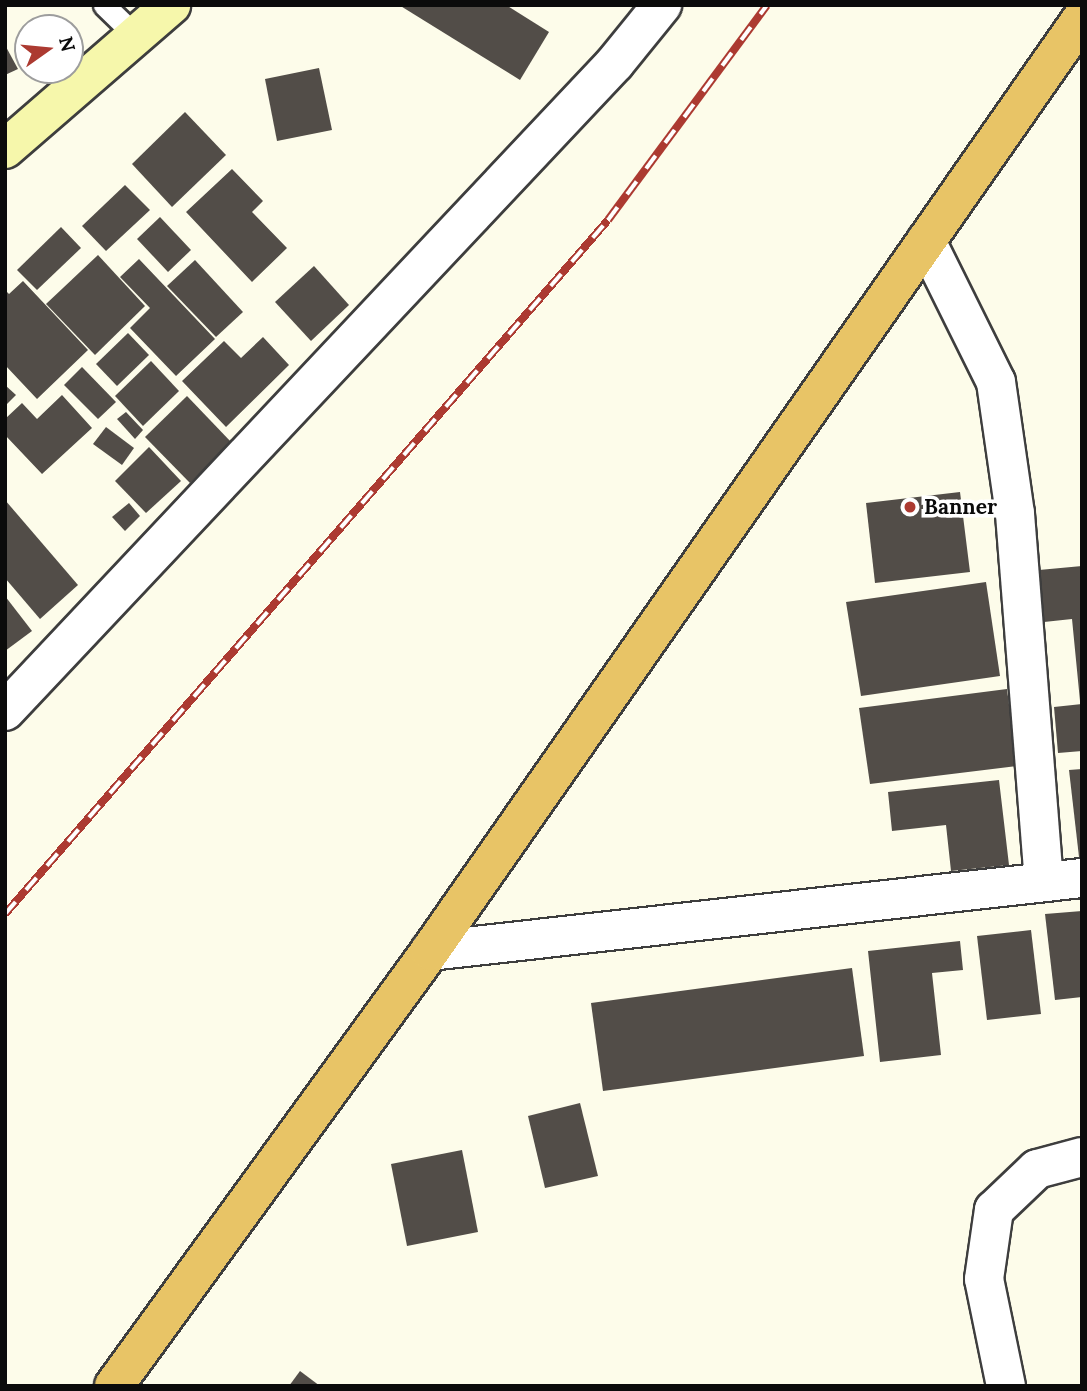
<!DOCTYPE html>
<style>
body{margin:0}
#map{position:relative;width:1087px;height:1391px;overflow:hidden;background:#fdfcea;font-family:Lora,serif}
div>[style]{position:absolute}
.building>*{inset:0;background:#524d48}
.roads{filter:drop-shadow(2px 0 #3e3e3e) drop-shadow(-2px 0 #3e3e3e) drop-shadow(0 2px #3e3e3e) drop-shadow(0 -2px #3e3e3e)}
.service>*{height:21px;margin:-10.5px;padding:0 10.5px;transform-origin:10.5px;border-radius:10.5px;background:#fff}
.minor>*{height:38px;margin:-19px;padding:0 19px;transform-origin:19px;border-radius:19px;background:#fff}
.secondary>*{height:38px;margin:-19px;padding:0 19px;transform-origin:19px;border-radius:19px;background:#f6f7ab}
.trunk>*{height:38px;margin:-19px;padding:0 19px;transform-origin:19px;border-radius:19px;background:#e8c466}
.rail>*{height:8px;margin-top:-4px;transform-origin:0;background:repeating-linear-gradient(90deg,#fff 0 16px,#ac3a31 0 32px);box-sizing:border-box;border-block:2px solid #ac3a31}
.dots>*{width:19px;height:19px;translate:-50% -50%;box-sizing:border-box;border:4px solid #fff;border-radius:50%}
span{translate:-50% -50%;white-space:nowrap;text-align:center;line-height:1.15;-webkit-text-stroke:7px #fff;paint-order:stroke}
.poi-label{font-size:21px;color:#0b0b0b;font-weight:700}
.left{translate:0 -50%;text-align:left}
.frame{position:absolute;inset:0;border:7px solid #0b0b0b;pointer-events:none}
.north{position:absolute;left:14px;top:14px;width:70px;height:70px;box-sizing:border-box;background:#fff;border:2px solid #9d9d9d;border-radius:50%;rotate:75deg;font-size:19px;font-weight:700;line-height:28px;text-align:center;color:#0b0b0b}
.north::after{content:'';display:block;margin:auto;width:24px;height:32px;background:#ac3a31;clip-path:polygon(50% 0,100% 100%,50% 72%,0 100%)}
</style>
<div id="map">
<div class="building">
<div style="clip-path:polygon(399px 5px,506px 5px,549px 32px,520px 80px)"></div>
<div style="clip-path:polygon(5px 45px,18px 69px,5px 75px)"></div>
<div style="clip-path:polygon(319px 68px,332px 130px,277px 141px,265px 79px)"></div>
<div style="clip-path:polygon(185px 112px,226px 155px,172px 207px,132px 164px)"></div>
<div style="clip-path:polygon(232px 169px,263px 201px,252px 212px,287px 248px,252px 282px,186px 212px)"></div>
<div style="clip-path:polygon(125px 185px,150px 210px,106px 251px,82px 226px)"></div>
<div style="clip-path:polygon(160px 217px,191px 250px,168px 272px,137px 239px)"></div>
<div style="clip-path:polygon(61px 227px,81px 248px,37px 290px,17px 270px)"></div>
<div style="clip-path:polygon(98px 255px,145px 306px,95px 355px,46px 304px)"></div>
<div style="clip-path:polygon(139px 259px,215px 339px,176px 376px,130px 328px,150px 308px,120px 277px)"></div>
<div style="clip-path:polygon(195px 260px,243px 312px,216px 337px,167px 286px)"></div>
<div style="clip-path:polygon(314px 266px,349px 305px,311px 341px,275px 302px)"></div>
<div style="clip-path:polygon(23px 281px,88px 350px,37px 399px,5px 365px,5px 290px,9px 294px)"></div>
<div style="clip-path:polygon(128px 333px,149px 355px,117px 386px,96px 364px)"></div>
<div style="clip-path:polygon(263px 337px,289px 365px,226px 427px,182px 381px,224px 341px,241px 358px)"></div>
<div style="clip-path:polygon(151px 361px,179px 391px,143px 426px,115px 396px)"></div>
<div style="clip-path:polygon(82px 367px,116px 402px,98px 419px,64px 385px)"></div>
<div style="clip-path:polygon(5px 385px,16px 395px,5px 406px)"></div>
<div style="clip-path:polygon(62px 395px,92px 428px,42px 474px,5px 435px,5px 419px,22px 403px,37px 419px)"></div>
<div style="clip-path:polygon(187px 396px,232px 443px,190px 483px,145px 437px)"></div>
<div style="clip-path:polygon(126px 412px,143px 430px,135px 439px,117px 419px)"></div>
<div style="clip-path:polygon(106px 427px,134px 448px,122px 465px,93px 444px)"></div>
<div style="clip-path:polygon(149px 447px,181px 481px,146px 513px,115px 481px)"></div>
<div style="clip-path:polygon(960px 492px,970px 572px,875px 583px,866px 503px)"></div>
<div style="clip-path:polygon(5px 500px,78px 585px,40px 619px,5px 578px)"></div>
<div style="clip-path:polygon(129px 503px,140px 516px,125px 531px,112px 517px)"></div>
<div style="clip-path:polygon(1082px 566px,1082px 700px,1080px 701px,1072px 619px,1044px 622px,1039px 570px)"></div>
<div style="clip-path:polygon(986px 582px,1000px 676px,861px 696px,846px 602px)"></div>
<div style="clip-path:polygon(5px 596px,32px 631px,5px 651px)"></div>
<div style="clip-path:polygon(1007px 689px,1017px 766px,870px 784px,859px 708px)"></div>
<div style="clip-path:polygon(1082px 704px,1082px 751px,1058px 753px,1054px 707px)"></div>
<div style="clip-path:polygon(1082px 769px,1082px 857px,1079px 857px,1069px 770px)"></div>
<div style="clip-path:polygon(999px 780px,1009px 865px,951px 871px,946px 825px,892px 831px,888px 792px)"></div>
<div style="clip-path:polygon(1082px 911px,1082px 997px,1055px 1000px,1045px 914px)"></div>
<div style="clip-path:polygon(1031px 930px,1041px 1014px,987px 1020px,977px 936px)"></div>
<div style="clip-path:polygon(960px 941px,963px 970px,932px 973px,941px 1055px,880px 1062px,868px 951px)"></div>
<div style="clip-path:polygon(852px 968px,864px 1056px,603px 1091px,591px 1003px)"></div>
<div style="clip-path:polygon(580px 1103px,598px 1176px,545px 1188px,528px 1116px)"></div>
<div style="clip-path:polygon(462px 1150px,478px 1232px,407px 1246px,391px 1164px)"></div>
<div style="clip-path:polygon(300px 1371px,320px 1386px,289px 1386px)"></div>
</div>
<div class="roads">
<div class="service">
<div style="left:104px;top:5px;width:40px;rotate:44deg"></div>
</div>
<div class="minor">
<div style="left:926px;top:241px;width:157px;rotate:63.6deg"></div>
<div style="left:996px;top:382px;width:133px;rotate:81.8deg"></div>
<div style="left:1015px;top:514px;width:369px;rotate:85.5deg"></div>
<div style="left:5px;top:711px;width:890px;rotate:-46.73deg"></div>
<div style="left:615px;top:63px;width:75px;rotate:-51deg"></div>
<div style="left:430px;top:951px;width:656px;rotate:-6.39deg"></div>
<div style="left:1006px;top:1386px;width:109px;rotate:-101.6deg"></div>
<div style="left:984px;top:1279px;width:70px;rotate:-81.8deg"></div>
<div style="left:994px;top:1210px;width:59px;rotate:-43.6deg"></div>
<div style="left:1037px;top:1169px;width:47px;rotate:-14.9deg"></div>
</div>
<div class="secondary">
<div style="left:5px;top:149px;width:220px;rotate:-40.9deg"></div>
</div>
<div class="trunk">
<div style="left:114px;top:1386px;width:538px;rotate:-54deg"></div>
<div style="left:430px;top:951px;width:1138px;rotate:-55.05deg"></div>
</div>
</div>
<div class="rail">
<div style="left:5px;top:914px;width:919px;rotate:-49.01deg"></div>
<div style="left:608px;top:220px;width:267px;rotate:-53.5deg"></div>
</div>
<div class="dots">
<div style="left:910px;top:507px;background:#ac3a31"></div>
</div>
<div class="poi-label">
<span class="left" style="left:924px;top:507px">Banner</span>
</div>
<div class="frame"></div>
<div class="north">N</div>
</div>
